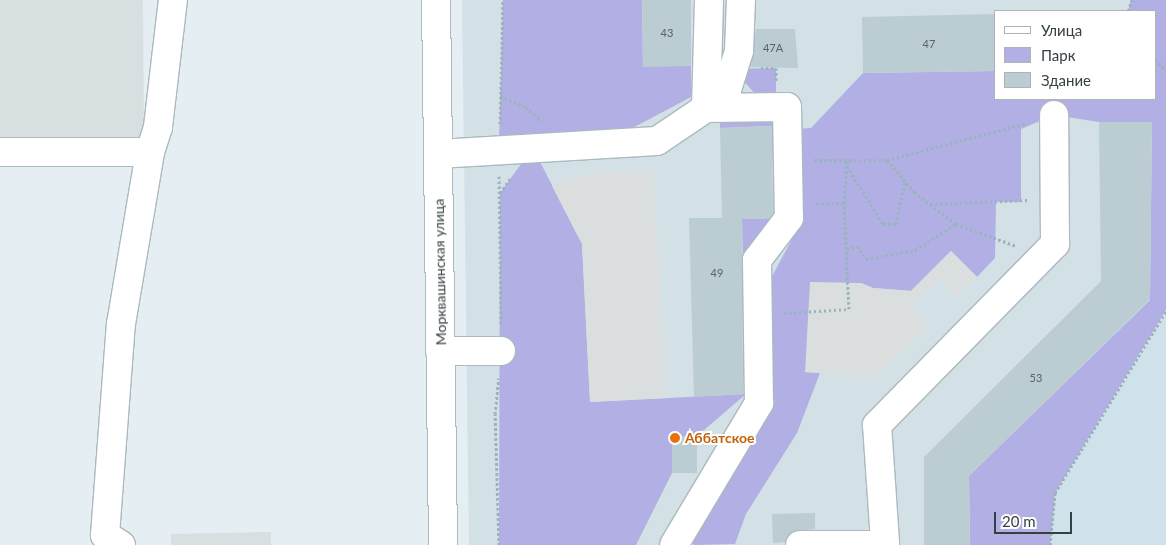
<!DOCTYPE html>
<meta charset="utf-8">
<style>
body{margin:0}
#map{position:relative;width:1166px;height:545px;overflow:hidden;background:#e5eef2;font-family:Lato,sans-serif}
div>[style]{position:absolute}
.residential>*{inset:0;background:#d3e0e5}
.industrial>*{inset:0;background:#d7dfe1}
.education>*{inset:0;background:#cfe1ea}
.green>*{inset:0;background:#b2afe5}
.parking>*{inset:0;background:#dadedf}
.building>*{inset:0;background:#bbcdd3}
.path>*{height:3px;margin-top:-1.5px;transform-origin:0;background:repeating-linear-gradient(90deg,#9ab4be 0 2.5px,transparent 0 5px)}
.roads{filter:drop-shadow(1px 0 #abb9c0) drop-shadow(-1px 0 #abb9c0) drop-shadow(0 1px #abb9c0) drop-shadow(0 -1px #abb9c0)}
.minor>*{height:28px;margin:-14px;padding:0 14px;transform-origin:14px;border-radius:14px;background:#fff}
.dots>*{width:14px;height:14px;translate:-50% -50%;box-sizing:border-box;border:2px solid #fff;border-radius:50%}
span{translate:-50% -50%;white-space:nowrap;text-align:center;line-height:1.15;-webkit-text-stroke:4px #fff;paint-order:stroke}
.number-label{font-size:11px;color:#566368}
.number-label span{-webkit-text-stroke-width:0}
.street-label{font-size:14px;color:#354044}
.food-label{font-size:14px;color:#c56008;font-weight:700}
.left{translate:0 -50%;text-align:left}
.legend{position:absolute;left:994px;top:10px;width:162px;height:90px;box-sizing:border-box;background:#fff;border:1px solid #aeb3b4;margin:0;padding:6px 9px;list-style:none;font-size:15px;color:#354044}
.legend li{display:flex;align-items:center;gap:10px;height:25px}
.legend b{width:25px;border:1px solid #aeb3b4}
.scale{position:absolute;left:994px;top:512px;width:78px;height:22px;box-sizing:border-box;border:2px solid #354044;border-top:0;padding-left:6px;font-size:15px;line-height:18px;white-space:nowrap;color:#354044;-webkit-text-stroke:4px #fff;paint-order:stroke}
</style>
<div id="map">
<div class="residential">
<div style="clip-path:polygon(evenodd,462px 0,1166px 0,1166px 545px,469px 545px,462px 0,995px 11px,1155px 11px,1155px 99px,995px 99px,995px 11px)"></div>
</div>
<div class="industrial">
<div style="clip-path:polygon(0 0,143px 0,144px 137px,0 142px)"></div>
<div style="clip-path:polygon(271px 532px,271px 545px,171px 545px,171px 534px)"></div>
</div>
<div class="education">
<div style="clip-path:polygon(1164px 319px,1166px 545px,1053px 545px,1056px 493px)"></div>
</div>
<div class="green">
<div style="clip-path:polygon(503px 0,642px 0,643px 66px,691px 66px,691px 97px,625px 132px,499px 142px)"></div>
<div style="clip-path:polygon(1131px 0,1166px 0,1166px 310px,1055px 493px,1050px 545px,970px 545px,969px 476px,1150px 300px,1152px 122px,1099px 122px,1054px 115px,1021px 129px,1021px 202px,996px 202px,995px 258px,977px 277px,951px 251px,911px 291px,873px 288px,861px 283px,805px 372px,820px 373px,797px 433px,746px 514px,735px 544px,694px 545px,688px 534px,766px 413px,761px 297px,792px 239px,797px 129px,811px 128px,863px 73px,995px 71px,995px 99px,1155px 99px,1155px 11px,1128px 11px)"></div>
<div style="clip-path:polygon(776px 68px,776px 108px,767px 107px,733px 69px)"></div>
<div style="clip-path:polygon(788px 117px,788px 168px,773px 169px,772px 126px,720px 128px,720px 119px)"></div>
<div style="clip-path:polygon(533px 148px,582px 244px,590px 402px,746px 394px,697px 436px,672px 436px,672px 473px,636px 545px,499px 545px,500px 193px)"></div>
<div style="clip-path:polygon(774px 194px,788px 194px,757px 260px,743px 261px,742px 219px,775px 219px)"></div>
</div>
<div class="parking">
<div style="clip-path:polygon(653px 168px,667px 398px,590px 402px,582px 244px,552px 186px,574px 176px)"></div>
<div style="clip-path:polygon(951px 251px,977px 277px,958px 296px,940px 279px,911px 308px,929px 326px,876px 378px,805px 372px,810px 282px,861px 283px,873px 288px,911px 291px)"></div>
</div>
<div class="building">
<div style="clip-path:polygon(642px 0,691px 0,691px 66px,643px 67px)"></div>
<div style="clip-path:polygon(995px 14px,995px 71px,863px 73px,862px 17px)"></div>
<div style="clip-path:polygon(756px 29px,795px 29px,798px 68px,750px 67px)"></div>
<div style="clip-path:polygon(1099px 122px,1152px 122px,1150px 299px,969px 476px,970px 545px,924px 545px,924px 457px,1101px 281px)"></div>
<div style="clip-path:polygon(772px 126px,773px 213px,769px 219px,742px 219px,743px 394px,694px 397px,689px 218px,722px 218px,720px 128px)"></div>
<div style="clip-path:polygon(672px 436px,697px 436px,697px 473px,672px 473px)"></div>
<div style="clip-path:polygon(815px 513px,815px 529px,793px 531px,785px 542px,773px 543px,772px 514px)"></div>
</div>
<div class="path">
<div style="left:1128px;top:11px;width:12px;rotate:-70deg"></div>
<div style="left:1155px;top:59px;width:16px;rotate:47deg"></div>
<div style="left:761px;top:68px;width:15px"></div>
<div style="left:776px;top:68px;width:13px;rotate:90deg"></div>
<div style="left:500px;top:96px;width:28px;rotate:23deg"></div>
<div style="left:526px;top:107px;width:21px;rotate:41deg"></div>
<div style="left:500px;top:124px;width:124px;rotate:-88.6deg"></div>
<div style="left:814px;top:160px;width:73px"></div>
<div style="left:887px;top:160px;width:42px;rotate:49.8deg"></div>
<div style="left:914px;top:192px;width:53px;rotate:37.3deg"></div>
<div style="left:956px;top:224px;width:64px;rotate:20.1deg"></div>
<div style="left:887px;top:160px;width:145px;rotate:-14.8deg"></div>
<div style="left:847px;top:166px;width:68px;rotate:58.2deg"></div>
<div style="left:883px;top:224px;width:13px"></div>
<div style="left:896px;top:224px;width:43px;rotate:-77.9deg"></div>
<div style="left:499px;top:176px;width:148px;rotate:89.2deg"></div>
<div style="left:500px;top:193px;width:19px;rotate:-55deg"></div>
<div style="left:844px;top:203px;width:43px;rotate:-86deg"></div>
<div style="left:930px;top:204px;width:98px;rotate:-2.3deg"></div>
<div style="left:847px;top:249px;width:10px;rotate:-17deg"></div>
<div style="left:857px;top:246px;width:16px;rotate:55deg"></div>
<div style="left:866px;top:259px;width:50px;rotate:-10.4deg"></div>
<div style="left:915px;top:250px;width:49px;rotate:-32.4deg"></div>
<div style="left:784px;top:313px;width:65px;rotate:-3.5deg"></div>
<div style="left:849px;top:309px;width:106px;rotate:-92.7deg"></div>
<div style="left:844px;top:203px;width:30px;rotate:178deg"></div>
<div style="left:499px;top:545px;width:131px;rotate:-91.7deg"></div>
<div style="left:495px;top:414px;width:36px;rotate:-84deg"></div>
<div style="left:1050px;top:545px;width:52px;rotate:-84.5deg"></div>
<div style="left:1055px;top:493px;width:213px;rotate:-58.6deg"></div>
</div>
<div class="roads">
<div class="minor">
<div style="left:436px;top:0;width:545px;rotate:89.26deg"></div>
<div style="left:706px;top:108px;width:28px;rotate:-41deg"></div>
<div style="left:727px;top:90px;width:41px;rotate:-72.9deg"></div>
<div style="left:739px;top:51px;width:51px;rotate:-87.8deg"></div>
<div style="left:706px;top:108px;width:108px;rotate:-88.4deg"></div>
<div style="left:0;top:152px;width:150px"></div>
<div style="left:150px;top:152px;width:26px;rotate:-72deg"></div>
<div style="left:158px;top:127px;width:128px;rotate:-83.3deg"></div>
<div style="left:438px;top:154px;width:219px;rotate:-3.4deg"></div>
<div style="left:657px;top:141px;width:59px;rotate:-34deg"></div>
<div style="left:706px;top:108px;width:81px;rotate:-0.7deg"></div>
<div style="left:787px;top:107px;width:111px;rotate:89deg"></div>
<div style="left:789px;top:218px;width:53px;rotate:127.3deg"></div>
<div style="left:757px;top:260px;width:143px;rotate:89.2deg"></div>
<div style="left:759px;top:403px;width:165px;rotate:120.9deg"></div>
<div style="left:440px;top:351px;width:61px"></div>
<div style="left:885px;top:542px;width:117px;rotate:-93.9deg"></div>
<div style="left:877px;top:425px;width:254px;rotate:-45.5deg"></div>
<div style="left:1055px;top:244px;width:129px;rotate:-90.4deg"></div>
<div style="left:121px;top:545px;width:19px;rotate:-148deg"></div>
<div style="left:105px;top:535px;width:212px;rotate:-85.7deg"></div>
<div style="left:121px;top:324px;width:174px;rotate:-80.4deg"></div>
<div style="left:800px;top:545px;width:85px"></div>
</div>
</div>
<div class="dots">
<div style="left:675px;top:438px;background:#e8710a"></div>
</div>
<div class="number-label">
<span style="left:667px;top:33px">43</span>
<span style="left:929px;top:44px">47</span>
<span style="left:773px;top:48px">47А</span>
<span style="left:717px;top:273px">49</span>
<span style="left:1036px;top:378px">53</span>
</div>
<div class="street-label">
<span style="left:440px;top:272px;rotate:-91deg">Морквашинская улица</span>
</div>
<div class="food-label">
<span class="left" style="left:685px;top:438px">Аббатское</span>
</div>
<ul class="legend">
<li><b style="height:6px;background:#fff"></b>Улица</li>
<li><b style="height:14px;background:#b2afe5"></b>Парк</li>
<li><b style="height:14px;background:#bbcdd3"></b>Здание</li>
</ul>
<div class="scale">20 m</div>
</div>
